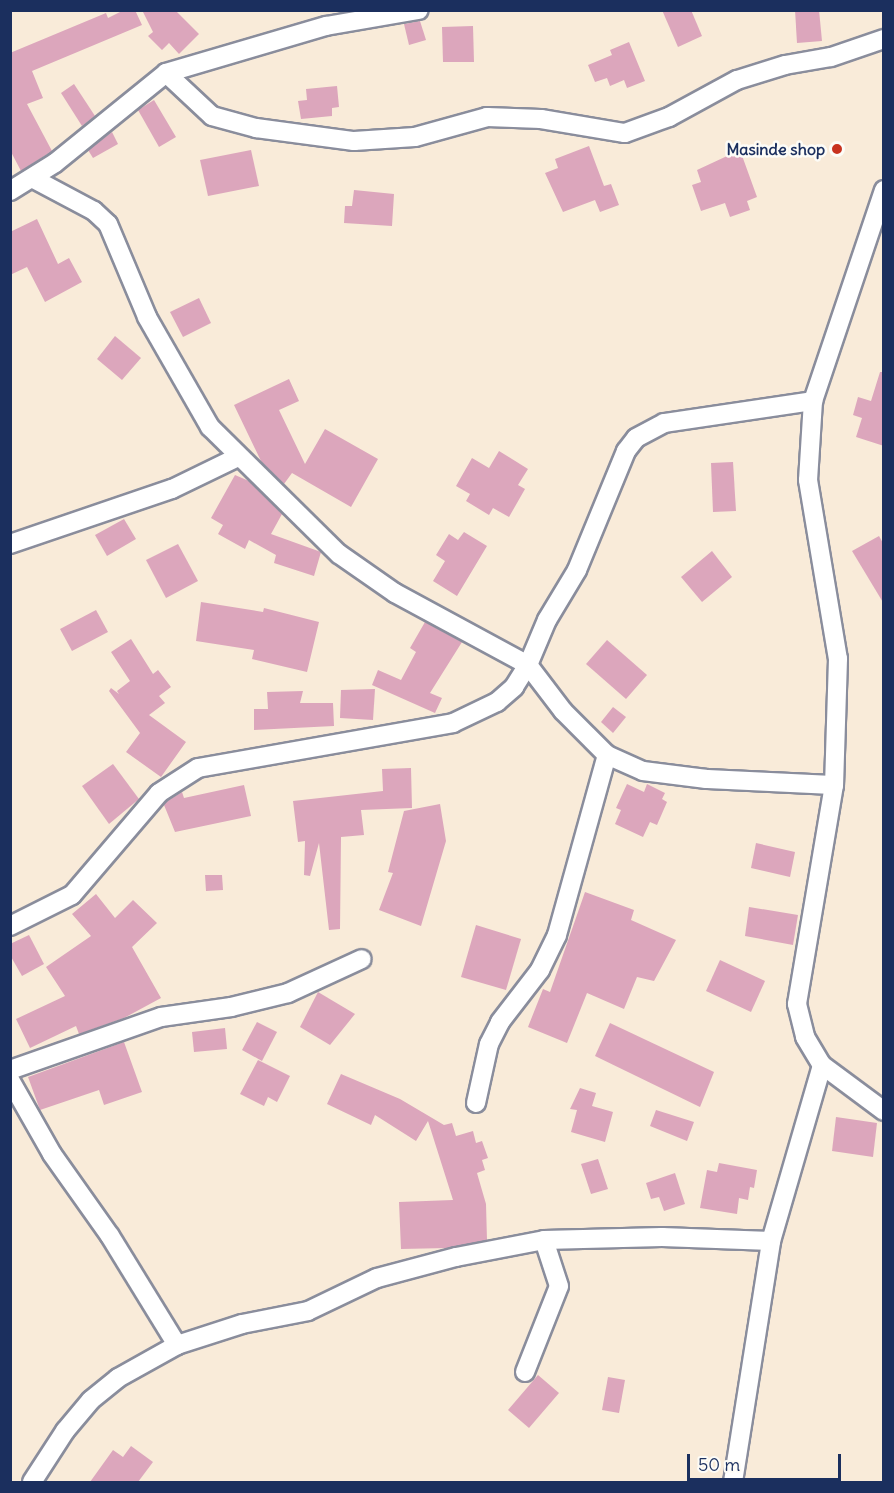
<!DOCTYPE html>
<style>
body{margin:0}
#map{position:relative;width:894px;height:1493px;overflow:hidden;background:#f9ebd9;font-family:Delius,sans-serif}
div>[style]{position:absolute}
.building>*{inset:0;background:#dca6bc}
.roads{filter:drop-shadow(2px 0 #8a8d9c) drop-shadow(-2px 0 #8a8d9c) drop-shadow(0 2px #8a8d9c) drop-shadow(0 -2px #8a8d9c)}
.minor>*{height:18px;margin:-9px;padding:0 9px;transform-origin:9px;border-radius:9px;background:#fff}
.dots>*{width:16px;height:16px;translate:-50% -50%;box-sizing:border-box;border:3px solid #fdfcf7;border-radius:50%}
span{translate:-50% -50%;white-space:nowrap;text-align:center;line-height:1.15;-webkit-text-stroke:5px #fdfcf7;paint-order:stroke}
.poi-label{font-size:16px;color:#1b2f5e;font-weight:700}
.right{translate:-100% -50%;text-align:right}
.frame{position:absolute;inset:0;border:12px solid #1b2f5e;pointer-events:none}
.scale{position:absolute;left:687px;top:1454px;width:154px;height:27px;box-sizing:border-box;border:3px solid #1b2f5e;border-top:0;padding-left:8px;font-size:18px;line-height:21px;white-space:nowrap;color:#1b2f5e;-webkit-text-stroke:4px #fdfcf7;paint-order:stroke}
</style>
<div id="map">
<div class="building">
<div style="clip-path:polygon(124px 10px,135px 10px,142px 25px,32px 71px,43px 98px,27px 104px,52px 151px,21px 171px,10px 150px,10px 53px,106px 13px,108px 18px)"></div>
<div style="clip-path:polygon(142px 10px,175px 10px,199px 34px,179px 54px,169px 43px,162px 50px,148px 36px,153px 32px)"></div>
<div style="clip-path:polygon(662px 10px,691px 10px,702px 36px,678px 47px)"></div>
<div style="clip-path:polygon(795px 10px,819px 10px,822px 41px,797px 43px)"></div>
<div style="clip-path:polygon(420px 21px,426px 40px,409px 45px,404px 24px)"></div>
<div style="clip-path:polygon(473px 26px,474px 62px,443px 62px,442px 27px)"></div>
<div style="clip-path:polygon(629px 42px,645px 81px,627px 88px,624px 80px,610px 86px,607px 78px,595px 82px,588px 65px,612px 55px,610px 50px)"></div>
<div style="clip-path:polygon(74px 84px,95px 116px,82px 126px,61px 93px)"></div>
<div style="clip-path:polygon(337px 86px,339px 107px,332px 108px,332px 116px,301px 119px,298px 101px,307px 100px,306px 89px)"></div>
<div style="clip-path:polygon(154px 100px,176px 137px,159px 147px,138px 110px)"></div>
<div style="clip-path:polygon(112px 132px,118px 144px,93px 158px,88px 150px)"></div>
<div style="clip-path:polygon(589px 146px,604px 186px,611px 184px,619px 205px,600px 212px,595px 200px,563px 212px,545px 173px,558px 168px,555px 159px)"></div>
<div style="clip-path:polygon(251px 150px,259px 186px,208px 196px,200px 160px)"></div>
<div style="clip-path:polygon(740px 150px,757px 197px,747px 201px,750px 210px,730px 217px,725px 203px,701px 211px,692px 185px,701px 182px,697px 170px)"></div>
<div style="clip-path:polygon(354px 190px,394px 194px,392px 226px,344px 223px,345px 206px,352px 206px)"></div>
<div style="clip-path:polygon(37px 219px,58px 264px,69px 258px,82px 282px,45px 302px,27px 267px,10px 275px,10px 232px)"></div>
<div style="clip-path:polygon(199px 298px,211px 323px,183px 337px,170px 312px)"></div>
<div style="clip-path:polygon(115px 336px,141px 358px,122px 380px,97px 359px)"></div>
<div style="clip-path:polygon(880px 372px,884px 372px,884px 446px,856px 437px,862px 418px,853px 415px,858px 397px,871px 401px)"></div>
<div style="clip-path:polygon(289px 379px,299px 401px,279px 410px,305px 464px,325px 429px,378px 459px,351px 507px,292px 473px,284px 484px,261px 461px,234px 405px)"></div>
<div style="clip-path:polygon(499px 451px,528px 469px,518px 485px,525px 489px,509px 517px,493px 508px,489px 515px,466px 501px,470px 494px,456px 486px,472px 458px,489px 468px)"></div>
<div style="clip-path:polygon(733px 462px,736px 511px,713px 512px,711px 463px)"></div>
<div style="clip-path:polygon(235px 475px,249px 481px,282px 514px,271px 534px,321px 552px,314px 576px,274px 563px,276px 555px,249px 540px,245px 549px,218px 534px,223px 525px,211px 518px)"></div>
<div style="clip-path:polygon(124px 519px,136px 539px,107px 556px,95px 535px)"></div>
<div style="clip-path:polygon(464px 532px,487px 546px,457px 596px,433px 581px,445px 561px,436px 555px,449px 534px,458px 540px)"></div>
<div style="clip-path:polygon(879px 536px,884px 545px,884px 604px,852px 551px)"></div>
<div style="clip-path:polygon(178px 544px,198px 581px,166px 598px,146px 560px)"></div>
<div style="clip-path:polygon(712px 551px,732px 577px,702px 602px,681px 577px)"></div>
<div style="clip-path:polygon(201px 602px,263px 612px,264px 608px,319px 622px,307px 672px,252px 659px,254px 650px,196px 641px)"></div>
<div style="clip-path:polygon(96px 610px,108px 632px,72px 651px,60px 629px)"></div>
<div style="clip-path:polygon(425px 622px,462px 642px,430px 693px,442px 698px,435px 713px,372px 685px,378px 670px,401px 680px,416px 652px,410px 648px)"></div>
<div style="clip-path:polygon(131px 639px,153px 674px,158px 670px,171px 687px,159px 696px,165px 703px,149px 715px,186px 742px,161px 777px,126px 752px,140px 733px,109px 691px,111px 688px,119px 694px,117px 691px,130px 681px,111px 652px)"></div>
<div style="clip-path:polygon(607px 640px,647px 675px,626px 699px,586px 664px)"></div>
<div style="clip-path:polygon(375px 689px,373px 720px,340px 718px,341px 690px)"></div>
<div style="clip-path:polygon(303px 691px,300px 703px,333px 703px,334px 726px,254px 730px,254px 709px,268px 709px,267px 692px)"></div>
<div style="clip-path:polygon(613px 707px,626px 717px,613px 733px,601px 722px)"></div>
<div style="clip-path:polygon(113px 764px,139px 799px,109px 824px,82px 786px)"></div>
<div style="clip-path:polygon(411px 768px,412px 808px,361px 810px,364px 835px,341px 837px,340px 929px,329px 930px,319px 843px,310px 876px,304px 875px,305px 841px,298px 842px,293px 801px,383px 791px,382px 769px)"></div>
<div style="clip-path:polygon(627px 784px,644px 792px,647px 784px,665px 793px,662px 799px,667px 802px,657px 825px,650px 822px,643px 837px,615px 824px,621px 810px,616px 808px)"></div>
<div style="clip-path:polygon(244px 785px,251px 816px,175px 832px,164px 805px,166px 802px,182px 792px,184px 798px)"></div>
<div style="clip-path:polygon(440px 804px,446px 841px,421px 926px,379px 910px,393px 873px,388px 872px,404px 811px)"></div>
<div style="clip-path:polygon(756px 843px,795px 852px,790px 877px,751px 868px)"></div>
<div style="clip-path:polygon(205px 875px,222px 875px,223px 890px,206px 891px)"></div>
<div style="clip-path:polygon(585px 892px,634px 910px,631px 920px,676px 940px,654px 981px,637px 977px,624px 1009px,587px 993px,567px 1043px,528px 1027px,543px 989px,550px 992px)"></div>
<div style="clip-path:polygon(96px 894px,115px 918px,133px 900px,157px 923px,132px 947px,161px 998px,124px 1018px,79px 1034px,76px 1026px,30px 1048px,16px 1019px,65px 996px,46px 967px,91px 936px,72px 914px)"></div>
<div style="clip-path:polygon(749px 907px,798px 915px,793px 945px,745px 936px)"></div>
<div style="clip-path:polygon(476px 925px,521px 939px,506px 990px,461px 977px)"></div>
<div style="clip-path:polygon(29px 935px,44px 964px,22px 976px,10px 955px,10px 944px)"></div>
<div style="clip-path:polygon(720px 960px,765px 981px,751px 1012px,706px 991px)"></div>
<div style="clip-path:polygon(318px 992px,355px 1014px,330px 1045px,300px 1027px)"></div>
<div style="clip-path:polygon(257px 1022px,277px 1032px,262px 1061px,242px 1050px)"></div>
<div style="clip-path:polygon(610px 1023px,714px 1072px,700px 1107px,595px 1056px)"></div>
<div style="clip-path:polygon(225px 1028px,227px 1049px,194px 1052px,192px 1032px)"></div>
<div style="clip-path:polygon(124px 1042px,142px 1092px,104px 1105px,99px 1090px,40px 1110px,28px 1077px)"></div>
<div style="clip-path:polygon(258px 1060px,290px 1076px,277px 1102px,268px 1097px,264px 1106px,240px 1094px)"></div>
<div style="clip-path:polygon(341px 1074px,400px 1099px,444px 1125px,452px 1123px,456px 1136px,473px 1131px,476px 1143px,482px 1141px,488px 1158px,482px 1160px,485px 1170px,477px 1173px,486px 1204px,487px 1240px,448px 1248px,401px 1249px,399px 1202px,453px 1200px,428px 1121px,416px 1141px,375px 1115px,371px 1125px,327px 1104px)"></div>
<div style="clip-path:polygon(580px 1088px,596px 1093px,592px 1106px,613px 1112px,605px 1142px,571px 1132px,577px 1110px,570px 1109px)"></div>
<div style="clip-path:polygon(656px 1110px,694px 1122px,687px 1141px,650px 1126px)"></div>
<div style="clip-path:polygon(836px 1117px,877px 1123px,873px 1157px,832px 1151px)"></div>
<div style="clip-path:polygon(598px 1159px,608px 1189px,591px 1194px,581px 1164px)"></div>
<div style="clip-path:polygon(719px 1163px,757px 1170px,754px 1188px,750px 1187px,748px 1200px,739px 1198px,737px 1214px,700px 1208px,707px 1170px,717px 1172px)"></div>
<div style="clip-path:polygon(675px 1173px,685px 1204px,664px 1211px,659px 1197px,651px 1199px,646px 1183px)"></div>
<div style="clip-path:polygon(538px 1375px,559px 1393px,529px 1428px,508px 1410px)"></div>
<div style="clip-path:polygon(608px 1377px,625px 1380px,619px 1413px,602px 1410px)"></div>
<div style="clip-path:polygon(131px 1446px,153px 1462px,138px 1482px,90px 1482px,113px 1450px,123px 1457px)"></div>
</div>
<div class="roads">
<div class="minor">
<div style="left:166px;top:73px;width:63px;rotate:43.1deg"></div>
<div style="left:212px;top:116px;width:46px;rotate:15.3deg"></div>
<div style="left:256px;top:128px;width:99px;rotate:7.6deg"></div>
<div style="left:354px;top:141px;width:61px;rotate:-3.8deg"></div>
<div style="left:415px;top:137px;width:75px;rotate:-15.5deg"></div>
<div style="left:487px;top:117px;width:54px;rotate:2.1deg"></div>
<div style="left:541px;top:119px;width:85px;rotate:9.5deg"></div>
<div style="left:625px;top:133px;width:47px;rotate:-20deg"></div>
<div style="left:669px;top:117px;width:77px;rotate:-28.6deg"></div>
<div style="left:737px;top:80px;width:50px;rotate:-17.4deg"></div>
<div style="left:785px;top:65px;width:47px;rotate:-9.9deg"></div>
<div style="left:831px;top:57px;width:56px;rotate:-18.8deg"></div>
<div style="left:32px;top:178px;width:70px;rotate:28deg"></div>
<div style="left:94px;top:211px;width:19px;rotate:43deg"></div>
<div style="left:108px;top:224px;width:101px;rotate:67.2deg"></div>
<div style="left:147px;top:317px;width:127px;rotate:60.2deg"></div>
<div style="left:210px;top:427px;width:181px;rotate:44.6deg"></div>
<div style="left:339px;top:554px;width:68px;rotate:34.9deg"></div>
<div style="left:395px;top:593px;width:151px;rotate:28.4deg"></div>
<div style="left:528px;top:665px;width:58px;rotate:52.7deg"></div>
<div style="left:563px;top:711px;width:62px;rotate:45deg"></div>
<div style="left:607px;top:755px;width:39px;rotate:24deg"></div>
<div style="left:643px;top:771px;width:64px;rotate:7.2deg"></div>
<div style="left:706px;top:779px;width:128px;rotate:2.7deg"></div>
<div style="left:884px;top:190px;width:223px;rotate:108.6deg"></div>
<div style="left:813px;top:401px;width:79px;rotate:93.6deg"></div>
<div style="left:808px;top:480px;width:181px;rotate:80.5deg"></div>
<div style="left:838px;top:659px;width:126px;rotate:91.8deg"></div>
<div style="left:834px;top:785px;width:222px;rotate:99.6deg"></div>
<div style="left:797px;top:1004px;width:34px;rotate:76deg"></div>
<div style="left:805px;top:1037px;width:33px;rotate:59deg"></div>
<div style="left:822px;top:1065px;width:77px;rotate:36.6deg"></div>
<div style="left:10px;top:191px;width:53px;rotate:-31.9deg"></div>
<div style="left:55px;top:163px;width:143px;rotate:-39deg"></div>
<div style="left:166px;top:73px;width:167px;rotate:-16.4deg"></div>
<div style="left:326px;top:26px;width:94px;rotate:-9.8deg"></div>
<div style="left:10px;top:544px;width:171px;rotate:-18.8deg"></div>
<div style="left:172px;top:489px;width:73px;rotate:-25.9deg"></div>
<div style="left:10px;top:926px;width:69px;rotate:-26.6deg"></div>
<div style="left:72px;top:895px;width:134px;rotate:-49.5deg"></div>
<div style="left:159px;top:793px;width:46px;rotate:-32.7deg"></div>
<div style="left:198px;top:768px;width:259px;rotate:-10deg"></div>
<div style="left:453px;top:723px;width:49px;rotate:-25.5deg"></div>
<div style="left:497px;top:702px;width:23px;rotate:-41deg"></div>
<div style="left:514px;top:687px;width:26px;rotate:-58deg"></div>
<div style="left:528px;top:665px;width:49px;rotate:-67.1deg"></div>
<div style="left:547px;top:620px;width:58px;rotate:-59deg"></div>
<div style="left:577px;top:570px;width:129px;rotate:-67.6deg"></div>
<div style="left:626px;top:451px;width:16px;rotate:-52deg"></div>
<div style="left:636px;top:438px;width:32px;rotate:-28deg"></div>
<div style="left:664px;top:423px;width:151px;rotate:-8.4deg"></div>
<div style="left:10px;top:1070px;width:160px;rotate:-19.3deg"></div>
<div style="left:161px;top:1017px;width:71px;rotate:-8.1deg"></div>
<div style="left:231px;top:1007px;width:59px;rotate:-13.8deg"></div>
<div style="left:288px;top:993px;width:81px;rotate:-24.7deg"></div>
<div style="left:10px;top:1080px;width:85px;rotate:60.4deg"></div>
<div style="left:52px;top:1154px;width:100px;rotate:54.7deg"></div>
<div style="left:110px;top:1236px;width:128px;rotate:58.4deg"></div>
<div style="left:476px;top:1103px;width:60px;rotate:-77.6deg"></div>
<div style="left:489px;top:1044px;width:25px;rotate:-63deg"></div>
<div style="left:500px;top:1022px;width:66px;rotate:-52.4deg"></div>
<div style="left:540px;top:970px;width:39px;rotate:-64deg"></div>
<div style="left:557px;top:935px;width:187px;rotate:-74.5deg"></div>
<div style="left:525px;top:1372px;width:92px;rotate:-68.4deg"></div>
<div style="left:559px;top:1286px;width:48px;rotate:-108.1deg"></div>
<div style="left:32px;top:1482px;width:61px;rotate:-57.1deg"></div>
<div style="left:65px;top:1431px;width:40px;rotate:-50deg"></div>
<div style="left:91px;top:1400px;width:35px;rotate:-39deg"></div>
<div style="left:118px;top:1378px;width:68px;rotate:-29.2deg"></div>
<div style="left:177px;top:1345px;width:68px;rotate:-17.9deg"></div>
<div style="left:242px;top:1324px;width:67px;rotate:-11.1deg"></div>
<div style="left:308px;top:1311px;width:76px;rotate:-25.6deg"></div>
<div style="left:377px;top:1278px;width:82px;rotate:-14.9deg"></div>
<div style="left:456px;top:1257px;width:90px;rotate:-10.9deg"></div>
<div style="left:544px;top:1240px;width:118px;rotate:-1.5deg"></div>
<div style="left:662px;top:1237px;width:109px;rotate:2.1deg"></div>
<div style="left:733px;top:1482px;width:244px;rotate:-81deg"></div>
<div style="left:771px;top:1241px;width:183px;rotate:-73.8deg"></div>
</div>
</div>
<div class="dots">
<div style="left:837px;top:149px;background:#c8321e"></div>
</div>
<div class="poi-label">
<span class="right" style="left:825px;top:149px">Masinde shop</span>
</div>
<div class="frame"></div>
<div class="scale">50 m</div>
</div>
